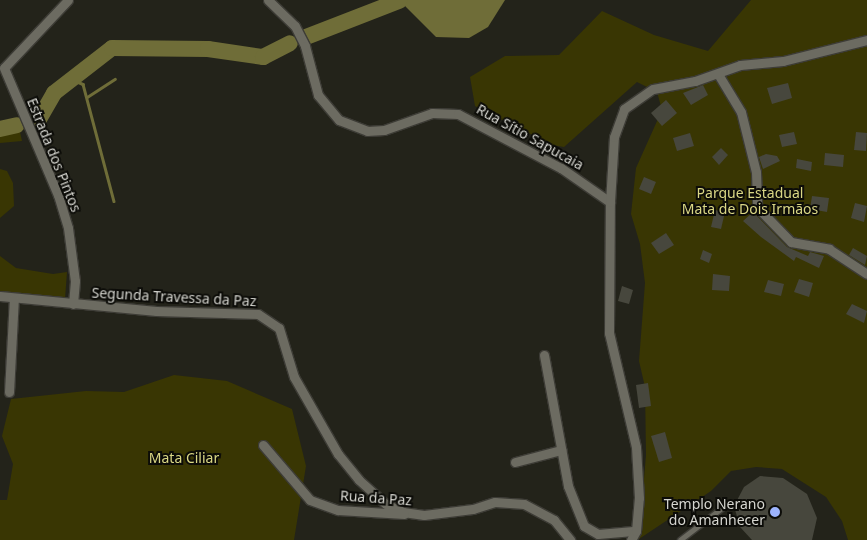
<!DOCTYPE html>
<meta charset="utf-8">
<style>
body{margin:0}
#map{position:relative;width:867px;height:540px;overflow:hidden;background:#23231a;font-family:"Noto Sans",sans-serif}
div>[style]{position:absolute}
.green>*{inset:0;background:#393603}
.water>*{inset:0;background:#6f6d38}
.stream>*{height:2.5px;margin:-1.25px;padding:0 1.25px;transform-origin:1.25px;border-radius:1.25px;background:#6f6d38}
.river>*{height:16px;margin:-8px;padding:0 8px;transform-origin:8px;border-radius:8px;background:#6f6d38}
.building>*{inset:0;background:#47473d}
.roads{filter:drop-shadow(1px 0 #3d3c36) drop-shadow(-1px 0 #3d3c36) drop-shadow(0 1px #3d3c36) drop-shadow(0 -1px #3d3c36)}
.lane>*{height:4.5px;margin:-2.25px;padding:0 2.25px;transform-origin:2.25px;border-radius:2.25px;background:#6c6b61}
.street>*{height:9px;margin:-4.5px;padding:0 4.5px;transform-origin:4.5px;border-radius:4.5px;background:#6c6b61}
.dots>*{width:14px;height:14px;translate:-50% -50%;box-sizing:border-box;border:2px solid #0c0c08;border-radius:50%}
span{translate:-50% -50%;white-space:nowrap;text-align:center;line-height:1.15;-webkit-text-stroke:4px #0c0c08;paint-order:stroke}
.street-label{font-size:14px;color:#d6d6d0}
.park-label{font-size:14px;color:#dad785}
.poi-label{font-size:14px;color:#d6d6d0}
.right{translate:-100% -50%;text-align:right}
</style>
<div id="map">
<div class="green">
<div style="clip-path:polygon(751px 0,867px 0,867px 540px,848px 540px,842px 521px,826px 497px,782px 469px,756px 467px,731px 471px,711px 491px,639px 539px,646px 455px,645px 387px,639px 361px,645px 283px,640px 244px,631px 214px,636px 168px,662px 110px,657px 92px,637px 82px,564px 147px,552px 145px,475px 106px,470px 77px,505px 56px,559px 55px,602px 11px,654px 35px,708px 51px)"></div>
<div style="clip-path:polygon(18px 123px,22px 141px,0 143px,0 126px)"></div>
<div style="clip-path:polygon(0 169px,7px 171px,13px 183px,14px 206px,0 218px)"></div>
<div style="clip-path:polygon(0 256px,16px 268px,53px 274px,67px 272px,65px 299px,0 292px)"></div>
<div style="clip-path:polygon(174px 375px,227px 381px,292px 409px,306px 466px,294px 540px,0 540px,0 500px,7px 500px,13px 464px,2px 436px,11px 399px,86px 391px,124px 392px)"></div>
</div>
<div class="water">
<div style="clip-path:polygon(399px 0,505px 0,488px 27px,469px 38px,436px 37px)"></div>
</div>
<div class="stream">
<div style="left:71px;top:79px;width:13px;rotate:23deg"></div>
<div style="left:83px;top:84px;width:121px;rotate:75.2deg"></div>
<div style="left:87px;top:97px;width:33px;rotate:-33deg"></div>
</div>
<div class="river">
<div style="left:306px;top:37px;width:100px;rotate:-21.2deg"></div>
<div style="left:38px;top:121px;width:32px;rotate:-60deg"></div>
<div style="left:54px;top:93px;width:73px;rotate:-37.8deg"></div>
<div style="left:112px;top:48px;width:96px;rotate:0.6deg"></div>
<div style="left:208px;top:49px;width:56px;rotate:8.3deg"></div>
<div style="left:263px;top:57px;width:30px;rotate:-27deg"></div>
<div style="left:0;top:129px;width:17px;rotate:-13deg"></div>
</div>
<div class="building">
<div style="clip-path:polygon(788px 83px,792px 98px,772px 104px,767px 88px)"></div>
<div style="clip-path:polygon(703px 85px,708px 95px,691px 105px,683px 93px)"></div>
<div style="clip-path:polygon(666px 100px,677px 113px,662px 126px,651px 113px)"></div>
<div style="clip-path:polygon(794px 132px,797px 144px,782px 147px,779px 135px)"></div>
<div style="clip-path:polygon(856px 132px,867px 133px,866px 151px,854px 150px)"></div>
<div style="clip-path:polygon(690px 133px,694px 146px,677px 151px,673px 138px)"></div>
<div style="clip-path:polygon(721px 148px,728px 155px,719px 165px,712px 157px)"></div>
<div style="clip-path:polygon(825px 153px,844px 155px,843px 167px,824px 165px)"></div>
<div style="clip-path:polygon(766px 154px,777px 156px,780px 161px,763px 169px,759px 157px)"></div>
<div style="clip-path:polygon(797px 159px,812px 162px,811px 171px,796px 168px)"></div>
<div style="clip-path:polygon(644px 177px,656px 182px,651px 194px,639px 189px)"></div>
<div style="clip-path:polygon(812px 196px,829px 198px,827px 212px,810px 209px)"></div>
<div style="clip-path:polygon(855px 203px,867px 206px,864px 222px,851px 218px)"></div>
<div style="clip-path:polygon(715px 210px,725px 212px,721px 229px,711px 227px)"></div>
<div style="clip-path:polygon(753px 212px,787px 247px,808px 256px,810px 252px,824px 256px,819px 268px,796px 257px,794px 261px,761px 237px,743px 221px)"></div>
<div style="clip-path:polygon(666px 233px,674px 245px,659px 254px,651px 243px)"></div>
<div style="clip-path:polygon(853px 248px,867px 256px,865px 265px,849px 255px)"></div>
<div style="clip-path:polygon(703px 250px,712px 254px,709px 263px,700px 259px)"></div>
<div style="clip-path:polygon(713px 274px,730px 276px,729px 291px,712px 290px)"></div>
<div style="clip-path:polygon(799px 279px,813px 283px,809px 297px,794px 292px)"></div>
<div style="clip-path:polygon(768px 280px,784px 284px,781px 296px,764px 292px)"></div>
<div style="clip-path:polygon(622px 286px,633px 290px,629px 304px,618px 301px)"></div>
<div style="clip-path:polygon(852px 304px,867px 311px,864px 323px,846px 314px)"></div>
<div style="clip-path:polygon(648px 383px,651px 406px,639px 408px,636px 385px)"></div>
<div style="clip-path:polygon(665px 432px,672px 458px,659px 462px,651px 436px)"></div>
<div style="clip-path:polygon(760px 476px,783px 478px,807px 494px,817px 518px,812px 540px,752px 540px,740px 527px,734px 506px,744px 487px)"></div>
</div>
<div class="roads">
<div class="lane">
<div style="left:680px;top:540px;width:54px;rotate:-37.5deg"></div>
</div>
<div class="street">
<div style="left:68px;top:0;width:93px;rotate:133.3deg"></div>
<div style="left:4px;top:68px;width:138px;rotate:67deg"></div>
<div style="left:58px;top:195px;width:34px;rotate:73deg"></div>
<div style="left:68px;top:228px;width:53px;rotate:82.5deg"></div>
<div style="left:75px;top:281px;width:23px;rotate:95deg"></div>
<div style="left:268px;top:0;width:37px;rotate:44deg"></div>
<div style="left:295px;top:26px;width:22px;rotate:63deg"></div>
<div style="left:305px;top:46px;width:51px;rotate:75.1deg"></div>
<div style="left:318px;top:95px;width:33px;rotate:50deg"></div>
<div style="left:339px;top:120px;width:30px;rotate:21deg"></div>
<div style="left:367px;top:131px;width:17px;rotate:-3deg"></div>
<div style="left:384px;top:130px;width:51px;rotate:-19.5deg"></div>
<div style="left:432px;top:113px;width:26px;rotate:2deg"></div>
<div style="left:458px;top:114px;width:116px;rotate:27.7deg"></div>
<div style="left:561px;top:168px;width:60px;rotate:34.8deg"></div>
<div style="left:718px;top:74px;width:44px;rotate:58.8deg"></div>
<div style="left:741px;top:112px;width:62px;rotate:76deg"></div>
<div style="left:756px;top:172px;width:35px;rotate:88deg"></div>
<div style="left:757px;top:207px;width:49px;rotate:45.8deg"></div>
<div style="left:791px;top:242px;width:39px;rotate:10deg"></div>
<div style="left:829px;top:249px;width:45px;rotate:33.3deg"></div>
<div style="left:0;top:296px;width:157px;rotate:5.5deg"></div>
<div style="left:156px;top:311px;width:102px;rotate:1.7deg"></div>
<div style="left:258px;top:314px;width:25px;rotate:34deg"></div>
<div style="left:279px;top:328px;width:51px;rotate:73deg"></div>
<div style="left:294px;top:377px;width:89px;rotate:60.3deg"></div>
<div style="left:338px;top:454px;width:33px;rotate:51deg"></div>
<div style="left:359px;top:480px;width:36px;rotate:42deg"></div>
<div style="left:386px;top:504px;width:19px;rotate:25deg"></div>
<div style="left:403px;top:512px;width:21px;rotate:8deg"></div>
<div style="left:424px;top:515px;width:49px;rotate:-7deg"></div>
<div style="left:473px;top:509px;width:23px;rotate:-18deg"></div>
<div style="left:495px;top:502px;width:29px;rotate:4deg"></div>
<div style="left:524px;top:504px;width:34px;rotate:28deg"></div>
<div style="left:554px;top:520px;width:26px;rotate:51deg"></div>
<div style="left:544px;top:355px;width:133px;rotate:79.6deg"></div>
<div style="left:568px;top:486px;width:43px;rotate:68.2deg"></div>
<div style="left:584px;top:526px;width:16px;rotate:30deg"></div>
<div style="left:598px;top:534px;width:38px;rotate:-5deg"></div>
<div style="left:9px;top:392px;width:94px;rotate:-87deg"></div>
<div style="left:263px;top:445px;width:72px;rotate:49.5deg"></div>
<div style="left:310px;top:500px;width:30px;rotate:20deg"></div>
<div style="left:338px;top:510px;width:66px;rotate:3.5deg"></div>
<div style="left:515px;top:462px;width:48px;rotate:-14.6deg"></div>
<div style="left:631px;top:540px;width:10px;rotate:-61deg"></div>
<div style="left:636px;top:531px;width:33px;rotate:-85deg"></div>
<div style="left:639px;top:498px;width:51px;rotate:-93.4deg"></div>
<div style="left:636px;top:447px;width:117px;rotate:-103.3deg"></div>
<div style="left:609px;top:333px;width:131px;rotate:-89.6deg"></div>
<div style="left:610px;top:202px;width:65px;rotate:-86.5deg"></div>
<div style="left:614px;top:137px;width:30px;rotate:-70deg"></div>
<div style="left:624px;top:109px;width:35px;rotate:-35deg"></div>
<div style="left:653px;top:89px;width:43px;rotate:-10.8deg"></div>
<div style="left:695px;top:81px;width:48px;rotate:-19.6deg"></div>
<div style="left:740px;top:65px;width:43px;rotate:-5.3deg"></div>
<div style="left:783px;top:61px;width:87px;rotate:-14deg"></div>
</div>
</div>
<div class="dots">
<div style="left:775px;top:512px;background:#9db4fd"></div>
</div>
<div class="street-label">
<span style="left:530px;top:137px;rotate:29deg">Rua Sítio Sapucaia</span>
<span style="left:54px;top:155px;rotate:68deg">Estrada dos Pintos</span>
<span style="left:174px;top:297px;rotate:3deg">Segunda Travessa da Paz</span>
<span style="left:376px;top:498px;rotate:4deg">Rua da Paz</span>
</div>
<div class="park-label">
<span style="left:750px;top:201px">Parque Estadual<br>Mata de Dois Irmãos</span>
<span style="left:184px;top:458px">Mata Ciliar</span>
</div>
<div class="poi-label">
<span class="right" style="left:765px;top:512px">Templo Nerano<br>do Amanhecer</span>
</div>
</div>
